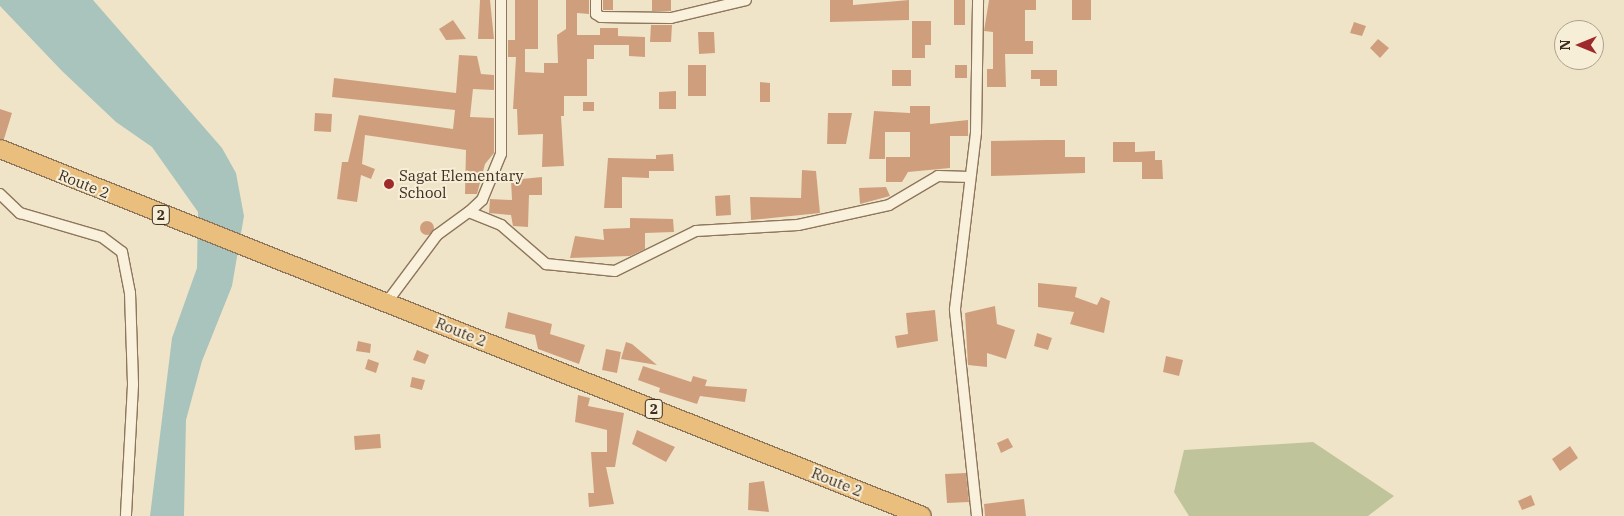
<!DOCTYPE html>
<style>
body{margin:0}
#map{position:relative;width:1624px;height:516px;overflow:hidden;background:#f0e4c8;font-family:"IBM Plex Serif",serif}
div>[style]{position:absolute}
.cemetery>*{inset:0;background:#bfc49a}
.water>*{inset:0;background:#a9c4bc}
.building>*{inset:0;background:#cf9f7d}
.round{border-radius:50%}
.roads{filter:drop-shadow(1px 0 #8d765c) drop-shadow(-1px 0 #8d765c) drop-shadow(0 1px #8d765c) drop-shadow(0 -1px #8d765c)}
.minor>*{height:10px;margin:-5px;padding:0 5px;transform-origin:5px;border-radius:5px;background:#faf1dc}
.trunk>*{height:18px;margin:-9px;padding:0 9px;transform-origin:9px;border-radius:9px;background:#eabe7c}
.dots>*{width:14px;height:14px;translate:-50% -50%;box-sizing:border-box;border:2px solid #f7eed8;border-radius:50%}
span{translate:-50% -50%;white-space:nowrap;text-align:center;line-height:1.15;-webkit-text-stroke:4px #f7eed8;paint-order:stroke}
.shield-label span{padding:1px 4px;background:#f7eed8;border:1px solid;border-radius:4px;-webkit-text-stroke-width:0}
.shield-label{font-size:14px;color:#3d2e20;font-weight:700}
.poi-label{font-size:15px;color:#3d2e20}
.left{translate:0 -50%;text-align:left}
.street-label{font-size:15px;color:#3d2e20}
.north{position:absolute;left:1554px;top:20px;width:50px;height:50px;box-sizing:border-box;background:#f7eed8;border:1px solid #ada18e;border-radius:50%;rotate:270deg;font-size:14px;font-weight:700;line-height:20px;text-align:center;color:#3d2e20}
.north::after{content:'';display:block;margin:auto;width:18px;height:22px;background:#9e2a2b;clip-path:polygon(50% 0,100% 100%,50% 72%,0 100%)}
</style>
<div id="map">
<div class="cemetery">
<div style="clip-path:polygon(1313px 442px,1394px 496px,1368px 516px,1189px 516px,1174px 492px,1184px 450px)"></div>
</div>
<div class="water">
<div style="clip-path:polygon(0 0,93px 0,222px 148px,236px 173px,244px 216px,232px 286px,202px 361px,186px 420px,184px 516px,150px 516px,172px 338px,197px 268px,198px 212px,152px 147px,116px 122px,62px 71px,0 6px)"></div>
</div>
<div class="building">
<div style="clip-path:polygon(480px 0,490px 0,494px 39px,478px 39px)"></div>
<div style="clip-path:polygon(515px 0,538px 0,538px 49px,525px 49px,525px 72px,544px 73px,544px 63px,558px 63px,557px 35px,566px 29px,566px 0,589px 0,589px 14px,577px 13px,577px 35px,600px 35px,600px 28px,618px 28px,618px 36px,645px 37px,645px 57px,629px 56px,629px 45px,594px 45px,594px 59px,587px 59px,587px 96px,564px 96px,564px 116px,561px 116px,564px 166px,542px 167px,543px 134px,518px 135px,517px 109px,513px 109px,516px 57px,508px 57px,508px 40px,515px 40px)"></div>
<div style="clip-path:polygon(603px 0,613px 0,613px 10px,603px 10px)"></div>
<div style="clip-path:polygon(652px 0,671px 0,671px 11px,652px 11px)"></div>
<div style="clip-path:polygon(830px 0,853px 0,853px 5px,909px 0,909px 20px,830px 22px)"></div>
<div style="clip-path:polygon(954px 0,965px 0,965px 25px,954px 25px)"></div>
<div style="clip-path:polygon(989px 0,1036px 0,1036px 10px,1025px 10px,1025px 41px,1033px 41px,1033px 54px,1005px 54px,1006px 87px,987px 87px,987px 69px,993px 69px,993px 32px,984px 31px)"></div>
<div style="clip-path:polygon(1072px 0,1091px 0,1091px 20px,1072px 20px)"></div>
<div style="clip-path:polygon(453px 20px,466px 39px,446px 40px,439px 29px)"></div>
<div style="clip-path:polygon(912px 21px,931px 21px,931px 45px,925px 45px,925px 58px,912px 58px)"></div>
<div style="clip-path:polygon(1354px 22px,1366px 26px,1362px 36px,1350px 33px)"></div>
<div style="clip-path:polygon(651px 25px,672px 25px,671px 42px,650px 42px)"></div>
<div style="clip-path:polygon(698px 32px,714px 32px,715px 53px,699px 54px)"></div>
<div style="clip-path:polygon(1378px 39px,1389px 48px,1380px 58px,1370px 48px)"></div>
<div style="clip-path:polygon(459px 55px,477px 56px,481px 74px,494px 75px,494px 90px,473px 89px,470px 117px,494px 118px,494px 153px,485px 164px,477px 194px,465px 194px,466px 150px,365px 135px,362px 164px,375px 169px,371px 179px,361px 175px,357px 202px,337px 199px,342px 162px,348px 162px,359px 115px,453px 129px,455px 110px,332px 97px,334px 78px,456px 93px)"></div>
<div style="clip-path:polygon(688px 65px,706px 65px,706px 96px,688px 96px)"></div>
<div style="clip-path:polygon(955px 65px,967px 65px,967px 78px,955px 78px)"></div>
<div style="clip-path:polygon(892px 70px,911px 70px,911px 86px,892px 86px)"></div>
<div style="clip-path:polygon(1031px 70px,1057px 70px,1057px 86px,1040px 86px,1040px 79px,1031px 79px)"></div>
<div style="clip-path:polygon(760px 82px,770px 83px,770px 102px,760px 102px)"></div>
<div style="clip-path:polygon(676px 91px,676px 109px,659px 109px,659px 92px)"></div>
<div style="clip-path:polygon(583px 102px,594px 102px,594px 111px,583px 111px)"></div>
<div style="clip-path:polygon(910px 106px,930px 106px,930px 124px,968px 120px,968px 136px,950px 136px,950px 168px,908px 172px,902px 182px,886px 182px,886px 157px,910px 157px,910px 132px,885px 132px,885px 159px,869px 159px,874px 111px,910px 113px)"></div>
<div style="clip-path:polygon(0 109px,12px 113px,4px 139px,0 139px)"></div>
<div style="clip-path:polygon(315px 113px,332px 114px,331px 132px,314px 131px)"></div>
<div style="clip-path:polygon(828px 113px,852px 113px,846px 144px,827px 144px)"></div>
<div style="clip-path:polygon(1047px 140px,1065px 140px,1065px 157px,1085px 157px,1085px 173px,991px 176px,991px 141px)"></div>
<div style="clip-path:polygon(1113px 142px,1135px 142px,1135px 152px,1155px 151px,1155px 160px,1162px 160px,1163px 179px,1142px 179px,1142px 162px,1113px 162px)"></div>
<div style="clip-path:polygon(673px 154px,674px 171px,649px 171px,649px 178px,622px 177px,622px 208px,604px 208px,608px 158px,656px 159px,656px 155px)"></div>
<div style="clip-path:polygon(802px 170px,816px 171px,820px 213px,751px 220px,750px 197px,801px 198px)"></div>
<div style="clip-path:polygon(542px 177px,542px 195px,529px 195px,528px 227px,513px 226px,511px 215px,489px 213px,490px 199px,512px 200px,511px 180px)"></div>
<div style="clip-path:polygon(886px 187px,890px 196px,860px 204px,859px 188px)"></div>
<div style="clip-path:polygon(730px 195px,731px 215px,716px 216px,715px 196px)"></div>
<div style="clip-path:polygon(630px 218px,673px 219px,674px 232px,645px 233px,645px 249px,630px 256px,570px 258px,575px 236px,604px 240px,603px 229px,630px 228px)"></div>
<div class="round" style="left:420px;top:221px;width:14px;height:14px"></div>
<div style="clip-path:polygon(1038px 283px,1077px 287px,1075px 297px,1097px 305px,1101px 297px,1110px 301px,1104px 333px,1070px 324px,1074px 312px,1038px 307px)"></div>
<div style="clip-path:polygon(995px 306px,997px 324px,1015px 330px,1006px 359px,987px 353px,987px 367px,968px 365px,965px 313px)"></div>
<div style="clip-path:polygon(935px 310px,938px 341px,897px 348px,895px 336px,908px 334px,906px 313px)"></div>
<div style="clip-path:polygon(508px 312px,552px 324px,550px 334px,585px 345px,579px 364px,538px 349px,535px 335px,505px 328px)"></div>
<div style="clip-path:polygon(1037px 333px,1052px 338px,1048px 350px,1034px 346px)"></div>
<div style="clip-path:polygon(358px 341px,371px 344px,370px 353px,356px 351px)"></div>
<div style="clip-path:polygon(626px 342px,632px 344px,657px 365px,621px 359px)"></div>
<div style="clip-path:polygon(606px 349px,621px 352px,617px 373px,602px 370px)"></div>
<div style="clip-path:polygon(417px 350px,429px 355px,425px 364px,413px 360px)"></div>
<div style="clip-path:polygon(1166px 356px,1183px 360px,1179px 376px,1163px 372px)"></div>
<div style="clip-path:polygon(368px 359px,379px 363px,376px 373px,365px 369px)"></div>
<div style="clip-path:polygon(643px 366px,691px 382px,693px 376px,707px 380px,705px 386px,747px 389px,745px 402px,700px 396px,697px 404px,659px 392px,660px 388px,638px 380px)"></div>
<div style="clip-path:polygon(412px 377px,425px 380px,422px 390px,410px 387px)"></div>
<div style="clip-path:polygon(578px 395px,590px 398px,588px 406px,624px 413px,615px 467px,606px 467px,614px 504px,589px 507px,588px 493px,594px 493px,591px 452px,607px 452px,607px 430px,575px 422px)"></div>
<div style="clip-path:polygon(637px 430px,675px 447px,666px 462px,632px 444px)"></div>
<div style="clip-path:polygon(380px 434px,381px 448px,355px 450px,354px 436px)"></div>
<div style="clip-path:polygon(1008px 438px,1013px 447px,1001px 453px,997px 443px)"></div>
<div style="clip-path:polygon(1570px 446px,1578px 458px,1560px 471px,1552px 459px)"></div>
<div style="clip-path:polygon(966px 473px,969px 502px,947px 503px,945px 474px)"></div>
<div style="clip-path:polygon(764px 481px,769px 512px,748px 510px,749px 483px)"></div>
<div style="clip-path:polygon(1531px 495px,1535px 505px,1522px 510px,1518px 501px)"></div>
<div style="clip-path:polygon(1024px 499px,1026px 516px,985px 516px,984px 504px)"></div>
</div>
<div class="roads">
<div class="minor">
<div style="left:596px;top:0;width:14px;rotate:90deg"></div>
<div style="left:596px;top:14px;width:6px;rotate:31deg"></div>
<div style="left:601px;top:17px;width:70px;rotate:0.8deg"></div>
<div style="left:671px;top:18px;width:77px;rotate:-13.5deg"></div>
<div style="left:0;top:194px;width:28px;rotate:44deg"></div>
<div style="left:20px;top:213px;width:85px;rotate:16.3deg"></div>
<div style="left:102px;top:237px;width:25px;rotate:37deg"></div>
<div style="left:122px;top:252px;width:42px;rotate:79deg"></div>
<div style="left:130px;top:293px;width:92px;rotate:88.1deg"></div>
<div style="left:133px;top:385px;width:131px;rotate:93.1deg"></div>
<div style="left:469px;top:212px;width:18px;rotate:-43deg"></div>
<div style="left:482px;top:200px;width:50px;rotate:-67.6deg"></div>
<div style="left:501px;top:154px;width:154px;rotate:-90deg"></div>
<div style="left:387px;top:302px;width:84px;rotate:-53.3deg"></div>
<div style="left:437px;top:235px;width:39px;rotate:-36deg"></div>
<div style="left:469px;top:212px;width:35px;rotate:22deg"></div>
<div style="left:501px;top:225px;width:60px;rotate:40.9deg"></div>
<div style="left:546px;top:264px;width:69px;rotate:5.8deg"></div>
<div style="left:615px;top:271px;width:90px;rotate:-26.3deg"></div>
<div style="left:696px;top:231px;width:102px;rotate:-3.4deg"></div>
<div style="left:798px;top:225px;width:93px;rotate:-12.4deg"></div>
<div style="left:889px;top:205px;width:57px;rotate:-30.6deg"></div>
<div style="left:938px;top:176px;width:31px;rotate:2deg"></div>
<div style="left:977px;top:516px;width:208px;rotate:-96.1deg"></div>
<div style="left:955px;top:309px;width:178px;rotate:-83.2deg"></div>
<div style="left:976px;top:132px;width:132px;rotate:-89.1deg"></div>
</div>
<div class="trunk">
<div style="left:0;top:149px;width:992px;rotate:21.7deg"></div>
</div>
</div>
<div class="dots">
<div style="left:389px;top:184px;background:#9e2a2b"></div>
</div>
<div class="shield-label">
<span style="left:161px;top:215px">2</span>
<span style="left:654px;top:409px">2</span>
</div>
<div class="poi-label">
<span class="left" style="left:399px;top:184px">Sagat Elementary<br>School</span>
</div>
<div class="street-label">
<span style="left:84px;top:184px;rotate:22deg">Route 2</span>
<span style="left:461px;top:332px;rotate:22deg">Route 2</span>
<span style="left:837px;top:482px;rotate:22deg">Route 2</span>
</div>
<div class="north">N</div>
</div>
